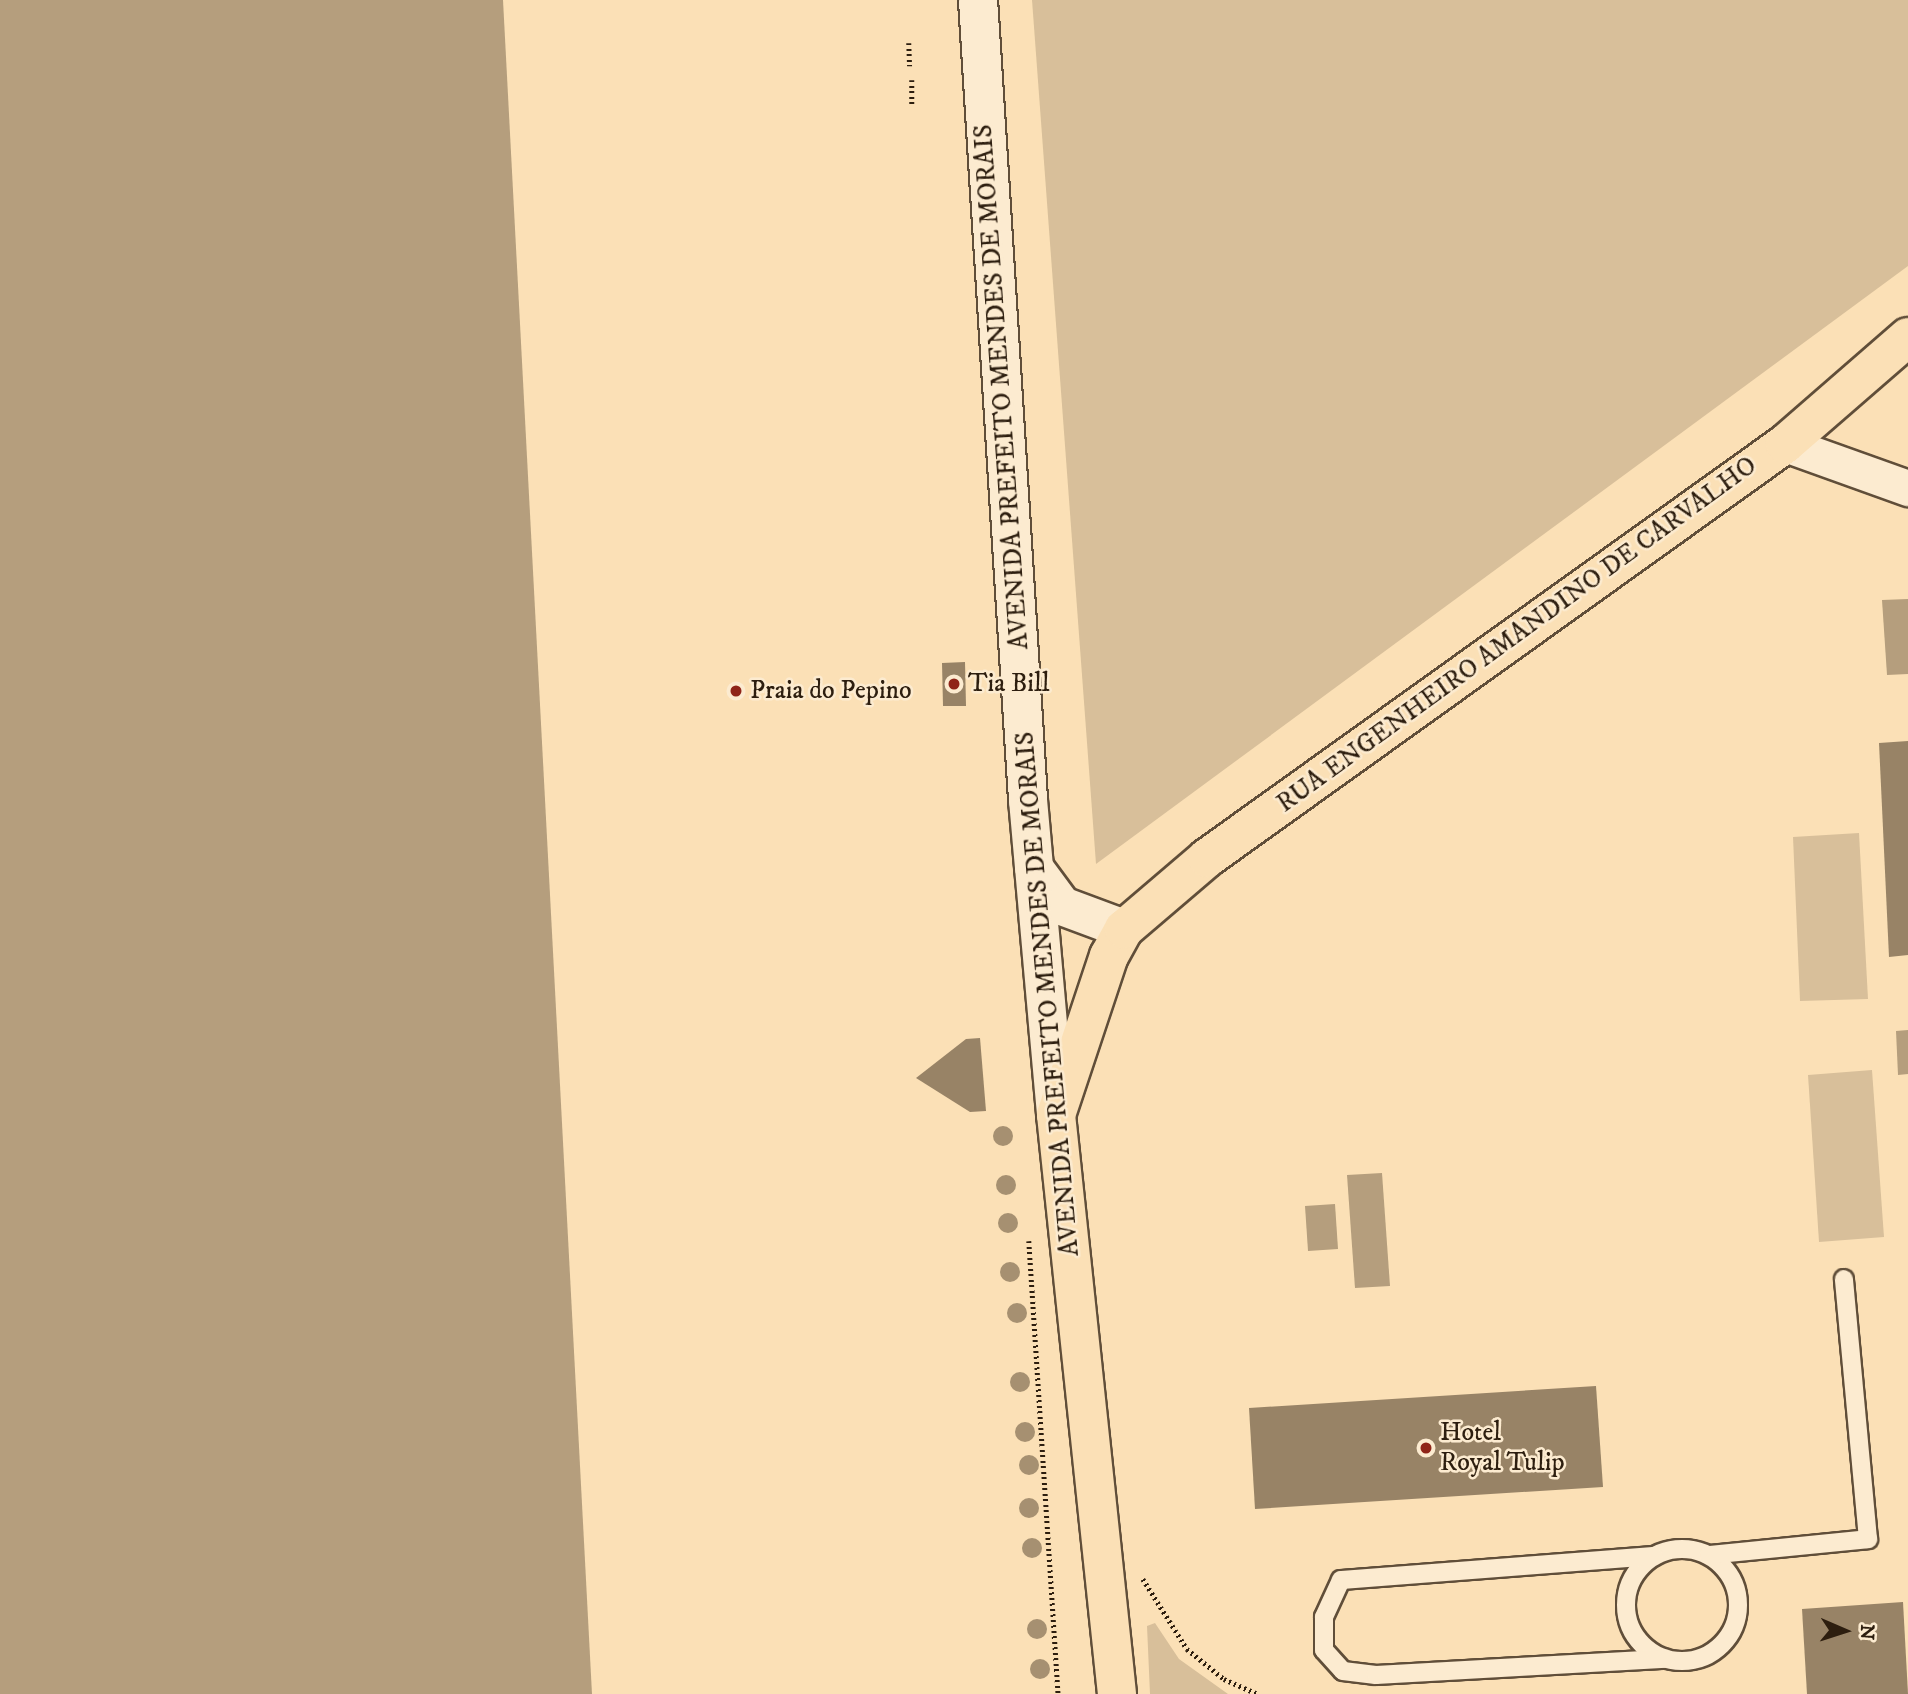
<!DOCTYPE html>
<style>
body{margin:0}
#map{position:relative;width:1908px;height:1694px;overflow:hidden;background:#fbe0b6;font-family:"IM FELL DW Pica",serif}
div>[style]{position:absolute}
.green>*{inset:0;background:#d8bf9a}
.water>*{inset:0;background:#b59e7d}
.building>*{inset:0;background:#988366}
.path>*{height:4.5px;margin-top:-2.25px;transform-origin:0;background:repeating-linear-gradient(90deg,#2d1e0f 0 2px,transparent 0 5.5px)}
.roads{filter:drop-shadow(2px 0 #604e39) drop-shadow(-2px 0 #604e39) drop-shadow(0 2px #604e39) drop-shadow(0 -2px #604e39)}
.service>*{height:18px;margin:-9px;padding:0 9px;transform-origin:9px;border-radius:9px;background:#fcebd0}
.service>.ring{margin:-9px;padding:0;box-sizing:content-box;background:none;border:18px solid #fcebd0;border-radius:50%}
.minor>*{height:35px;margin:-17.5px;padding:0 17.5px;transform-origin:17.5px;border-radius:17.5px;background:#fcebd0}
.tertiary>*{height:38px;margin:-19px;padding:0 19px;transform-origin:19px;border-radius:19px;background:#fcebd0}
.primary>*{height:38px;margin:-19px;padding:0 19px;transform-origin:19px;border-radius:19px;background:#fbe0b6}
.trees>*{width:20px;height:20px;margin:-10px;border-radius:50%;background:#a69071}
.dots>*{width:19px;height:19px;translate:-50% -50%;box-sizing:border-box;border:4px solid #fcebd0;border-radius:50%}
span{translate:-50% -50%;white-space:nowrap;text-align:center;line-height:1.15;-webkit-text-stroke:5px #fcebd0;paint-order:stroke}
.street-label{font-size:26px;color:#2d1e0f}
.poi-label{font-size:26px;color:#2d1e0f}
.left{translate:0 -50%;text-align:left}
.north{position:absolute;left:1810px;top:1596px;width:70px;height:70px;-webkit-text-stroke:5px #fcebd0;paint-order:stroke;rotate:93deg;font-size:19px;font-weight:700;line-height:28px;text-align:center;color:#2d1e0f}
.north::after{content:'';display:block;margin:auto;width:24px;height:32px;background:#2d1e0f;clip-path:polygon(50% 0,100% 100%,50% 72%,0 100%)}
</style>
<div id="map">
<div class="green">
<div style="clip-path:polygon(1032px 0,1908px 0,1908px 266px,1096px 864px)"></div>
<div style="clip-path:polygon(1859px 833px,1868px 999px,1800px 1001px,1793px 837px)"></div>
<div style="clip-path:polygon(1872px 1070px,1884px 1237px,1819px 1242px,1808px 1075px)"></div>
<div style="clip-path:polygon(1155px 1623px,1179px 1659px,1228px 1694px,1150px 1694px,1147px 1626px)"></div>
</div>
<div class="water">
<div style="clip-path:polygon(0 0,503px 0,592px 1694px,0 1694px)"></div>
<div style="clip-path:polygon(1908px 599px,1908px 674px,1887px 675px,1882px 600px)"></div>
<div style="clip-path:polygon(1908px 1030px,1908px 1074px,1898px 1075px,1896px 1031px)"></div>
<div style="clip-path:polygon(1382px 1173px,1390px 1286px,1355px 1288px,1347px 1175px)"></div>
<div style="clip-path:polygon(1335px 1204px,1338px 1249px,1308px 1251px,1305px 1206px)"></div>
</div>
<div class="building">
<div style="clip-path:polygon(965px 662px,966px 706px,943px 706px,942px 663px)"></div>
<div style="clip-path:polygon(1908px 741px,1908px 955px,1889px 957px,1879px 743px)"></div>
<div style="clip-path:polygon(980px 1038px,986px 1111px,970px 1112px,916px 1078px,966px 1039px)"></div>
<div style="clip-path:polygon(1596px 1386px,1603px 1487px,1255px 1509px,1249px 1408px)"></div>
<div style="clip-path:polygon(1903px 1602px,1908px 1694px,1807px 1694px,1802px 1609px)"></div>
</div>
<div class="path">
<div style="left:909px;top:43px;width:23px;rotate:88deg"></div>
<div style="left:912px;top:80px;width:25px;rotate:90deg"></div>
<div style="left:1029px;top:1241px;width:454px;rotate:86.3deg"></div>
<div style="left:1143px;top:1579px;width:83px;rotate:57.8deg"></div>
<div style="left:1187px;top:1649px;width:48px;rotate:39deg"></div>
<div style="left:1224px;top:1679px;width:36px;rotate:24deg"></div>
</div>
<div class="roads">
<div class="service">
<div class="ring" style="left:1626px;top:1549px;width:94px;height:94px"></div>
<div style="left:1709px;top:1555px;width:160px;rotate:-5.7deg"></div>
<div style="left:1868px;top:1539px;width:261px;rotate:-95.3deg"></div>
<div style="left:1654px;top:1556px;width:314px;rotate:175.6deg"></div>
<div style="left:1341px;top:1580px;width:41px;rotate:114.7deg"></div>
<div style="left:1324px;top:1617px;width:33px;rotate:90deg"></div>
<div style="left:1324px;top:1650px;width:28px;rotate:48deg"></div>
<div style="left:1343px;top:1671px;width:33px;rotate:7deg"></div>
<div style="left:1376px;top:1675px;width:290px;rotate:-3.2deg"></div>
</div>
<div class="minor">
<div style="left:1785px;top:444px;width:131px;rotate:19.7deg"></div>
</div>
<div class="tertiary">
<div style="left:978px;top:0;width:802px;rotate:86.42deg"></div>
<div style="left:1028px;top:800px;width:316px;rotate:84.9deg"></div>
<div style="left:1034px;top:868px;width:47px;rotate:53.6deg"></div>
<div style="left:1062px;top:906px;width:66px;rotate:20.4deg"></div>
</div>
<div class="primary">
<div style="left:1117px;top:1694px;width:582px;rotate:-96.01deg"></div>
<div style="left:1056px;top:1115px;width:168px;rotate:-71.6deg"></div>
<div style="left:1109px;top:956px;width:31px;rotate:-61deg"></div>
<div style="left:1124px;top:929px;width:109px;rotate:-40.5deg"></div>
<div style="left:1207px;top:858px;width:711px;rotate:-35.61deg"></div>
<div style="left:1785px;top:444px;width:163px;rotate:-41deg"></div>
</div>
</div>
<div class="trees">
<div style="left:1003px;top:1136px"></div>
<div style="left:1006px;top:1185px"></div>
<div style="left:1008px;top:1223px"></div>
<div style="left:1010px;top:1272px"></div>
<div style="left:1017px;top:1313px"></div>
<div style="left:1020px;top:1382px"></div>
<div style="left:1025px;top:1432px"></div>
<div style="left:1029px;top:1465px"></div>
<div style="left:1029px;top:1508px"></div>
<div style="left:1032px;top:1548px"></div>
<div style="left:1037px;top:1629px"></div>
<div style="left:1040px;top:1669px"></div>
</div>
<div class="dots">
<div style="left:954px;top:684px;background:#8f2418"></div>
<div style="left:736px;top:691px;background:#8f2418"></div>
<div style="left:1426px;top:1448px;background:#8f2418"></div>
</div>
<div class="street-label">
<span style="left:1002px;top:387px;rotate:-94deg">AVENIDA PREFEITO MENDES DE MORAIS</span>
<span style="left:1517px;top:635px;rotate:-36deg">RUA ENGENHEIRO AMANDINO DE CARVALHO</span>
<span style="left:1048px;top:994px;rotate:-95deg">AVENIDA PREFEITO MENDES DE MORAIS</span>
</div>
<div class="poi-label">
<span class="left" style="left:968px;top:684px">Tia Bill</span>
<span class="left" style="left:750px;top:691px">Praia do Pepino</span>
<span class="left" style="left:1440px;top:1448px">Hotel<br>Royal Tulip</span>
</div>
<div class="north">N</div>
</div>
